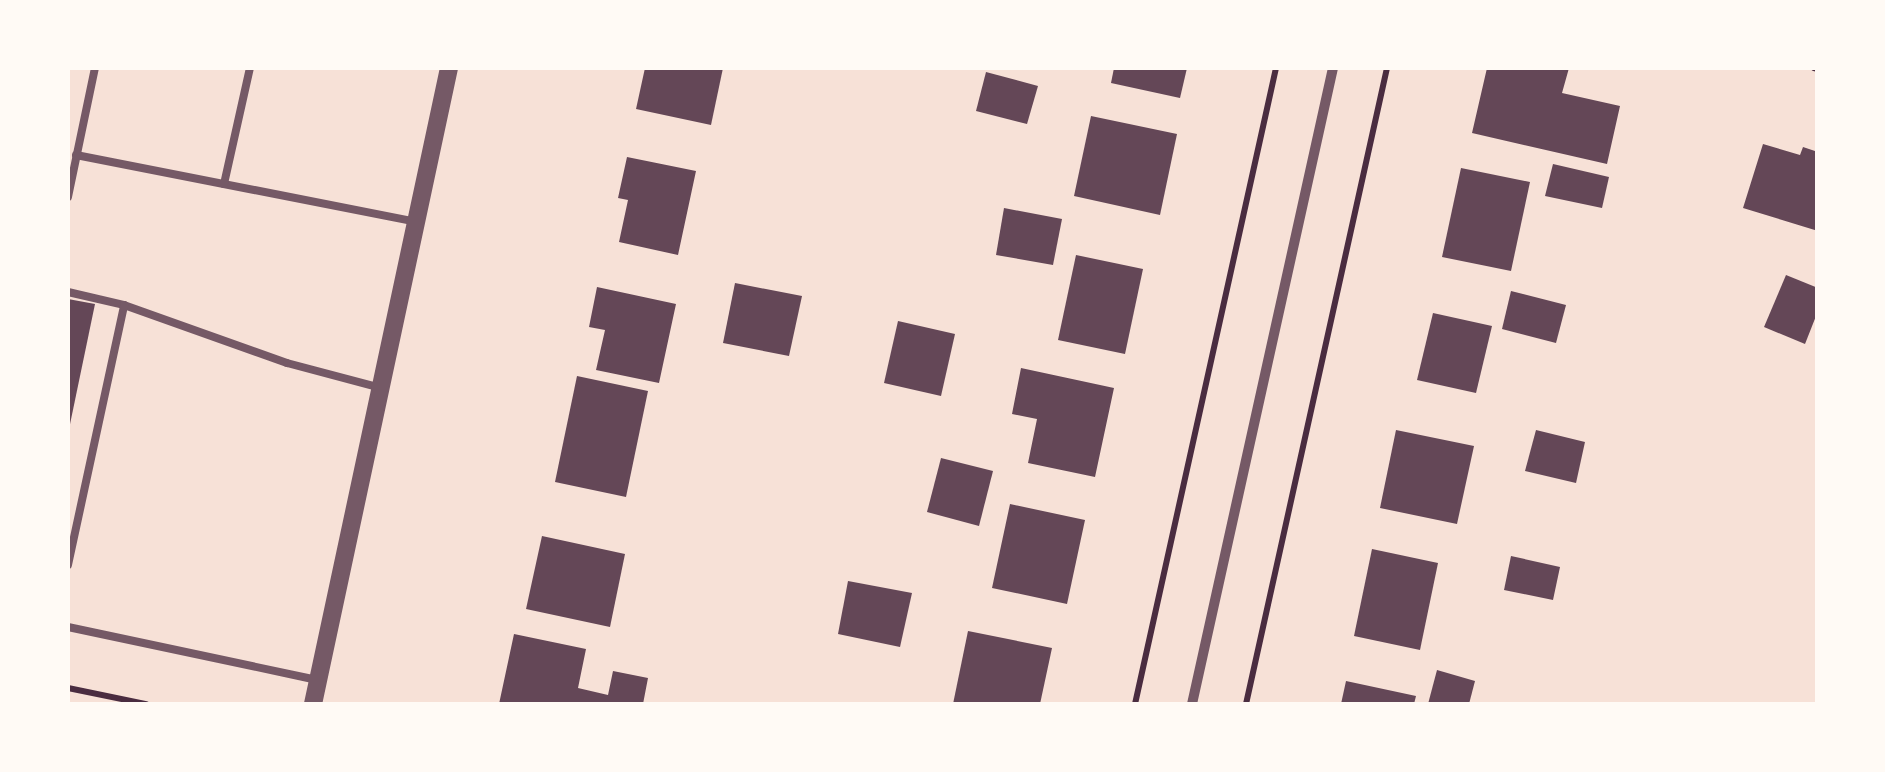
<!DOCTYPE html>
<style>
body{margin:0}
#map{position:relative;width:1885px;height:772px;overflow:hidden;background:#f7e1d7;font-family:Spectral,serif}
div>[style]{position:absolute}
.building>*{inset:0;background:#644757}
.path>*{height:6px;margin:-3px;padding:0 3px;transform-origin:3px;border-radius:3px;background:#4a2c40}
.service>*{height:8px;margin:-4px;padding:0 4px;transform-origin:4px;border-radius:4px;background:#755966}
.minor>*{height:10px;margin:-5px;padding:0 5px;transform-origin:5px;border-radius:5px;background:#755966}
.tertiary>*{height:18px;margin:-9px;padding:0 9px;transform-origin:9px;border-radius:9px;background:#755966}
span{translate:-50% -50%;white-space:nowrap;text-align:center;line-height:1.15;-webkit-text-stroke:10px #fffaf5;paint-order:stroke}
.frame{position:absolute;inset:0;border:70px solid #fffaf5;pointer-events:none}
</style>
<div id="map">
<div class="building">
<div style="clip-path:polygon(645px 68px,723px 68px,711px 125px,636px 109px)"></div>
<div style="clip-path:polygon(1114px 68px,1187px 68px,1180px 98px,1111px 83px)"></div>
<div style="clip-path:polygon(1487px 68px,1569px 68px,1562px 93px,1620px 106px,1607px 164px,1472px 133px)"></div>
<div style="clip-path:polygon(986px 72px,1038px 86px,1027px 124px,976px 111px)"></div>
<div style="clip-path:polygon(1091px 116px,1177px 134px,1160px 215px,1074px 196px)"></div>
<div style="clip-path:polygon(1763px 144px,1800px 155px,1803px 147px,1818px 152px,1818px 231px,1743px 208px)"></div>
<div style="clip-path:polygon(627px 157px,696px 171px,678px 255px,619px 242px,628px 200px,618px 198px)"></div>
<div style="clip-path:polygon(1553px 164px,1609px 177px,1602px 208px,1545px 196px)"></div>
<div style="clip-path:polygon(1461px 168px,1530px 182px,1511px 271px,1442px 257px)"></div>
<div style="clip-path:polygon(1004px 208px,1062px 219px,1053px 265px,996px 255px)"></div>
<div style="clip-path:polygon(1076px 255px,1143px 269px,1125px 354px,1058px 340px)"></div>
<div style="clip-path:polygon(1786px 275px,1818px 288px,1818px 311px,1805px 344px,1764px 327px)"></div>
<div style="clip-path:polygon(735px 283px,802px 296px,789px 356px,723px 343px)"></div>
<div style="clip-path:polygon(597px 287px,676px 304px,659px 383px,596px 370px,605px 330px,589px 327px)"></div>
<div style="clip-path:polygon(1511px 291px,1566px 305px,1556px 343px,1502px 329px)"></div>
<div style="clip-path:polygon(68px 299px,95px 304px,69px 429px,68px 429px)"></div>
<div style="clip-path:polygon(1433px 313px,1492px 326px,1476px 393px,1417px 380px)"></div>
<div style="clip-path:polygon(898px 321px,955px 334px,941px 396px,884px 383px)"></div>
<div style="clip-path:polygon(1021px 368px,1114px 388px,1095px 477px,1028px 463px,1037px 419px,1012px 414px)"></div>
<div style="clip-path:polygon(577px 376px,648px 391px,626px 497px,555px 482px)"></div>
<div style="clip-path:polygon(1396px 430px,1474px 446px,1457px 524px,1380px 508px)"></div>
<div style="clip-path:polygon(1536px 430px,1585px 442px,1576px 483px,1525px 471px)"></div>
<div style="clip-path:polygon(941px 458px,993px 471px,979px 526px,927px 512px)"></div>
<div style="clip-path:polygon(1010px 504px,1085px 520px,1067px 604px,992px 588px)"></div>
<div style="clip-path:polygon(542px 536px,625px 554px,610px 627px,526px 609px)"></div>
<div style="clip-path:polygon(1372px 549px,1438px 563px,1420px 650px,1354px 636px)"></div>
<div style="clip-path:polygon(1511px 556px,1560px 567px,1553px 600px,1504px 590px)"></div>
<div style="clip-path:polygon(848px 581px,912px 593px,900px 647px,838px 634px)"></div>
<div style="clip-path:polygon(968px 631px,1052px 648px,1040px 704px,953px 704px)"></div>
<div style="clip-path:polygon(514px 634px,586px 649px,578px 688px,608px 695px,613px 671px,648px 678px,643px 704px,499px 704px)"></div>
<div style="clip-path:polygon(1437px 670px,1475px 681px,1469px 704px,1428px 704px)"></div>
<div style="clip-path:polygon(1346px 681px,1416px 696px,1414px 704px,1341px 704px)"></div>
</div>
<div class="path">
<div style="left:1814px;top:68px;width:4px;rotate:14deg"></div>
<div style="left:68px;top:688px;width:80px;rotate:11.6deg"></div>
<div style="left:1135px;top:704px;width:651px;rotate:-77.5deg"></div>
<div style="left:1246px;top:704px;width:651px;rotate:-77.5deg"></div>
</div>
<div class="service">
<div style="left:76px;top:155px;width:347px;rotate:11.1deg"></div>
<div style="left:224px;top:184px;width:119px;rotate:-77.4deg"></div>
<div style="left:68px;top:197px;width:132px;rotate:-78.2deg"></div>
<div style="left:68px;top:292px;width:57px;rotate:13.1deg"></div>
<div style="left:124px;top:305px;width:173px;rotate:19.6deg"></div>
<div style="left:287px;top:363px;width:94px;rotate:14.8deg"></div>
<div style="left:68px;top:565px;width:266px;rotate:-77.8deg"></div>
<div style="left:68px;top:627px;width:256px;rotate:12deg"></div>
</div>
<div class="minor">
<div style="left:1192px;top:704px;width:651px;rotate:-77.5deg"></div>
</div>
<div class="tertiary">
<div style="left:313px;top:704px;width:650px;rotate:-77.93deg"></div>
</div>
<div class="frame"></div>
</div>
